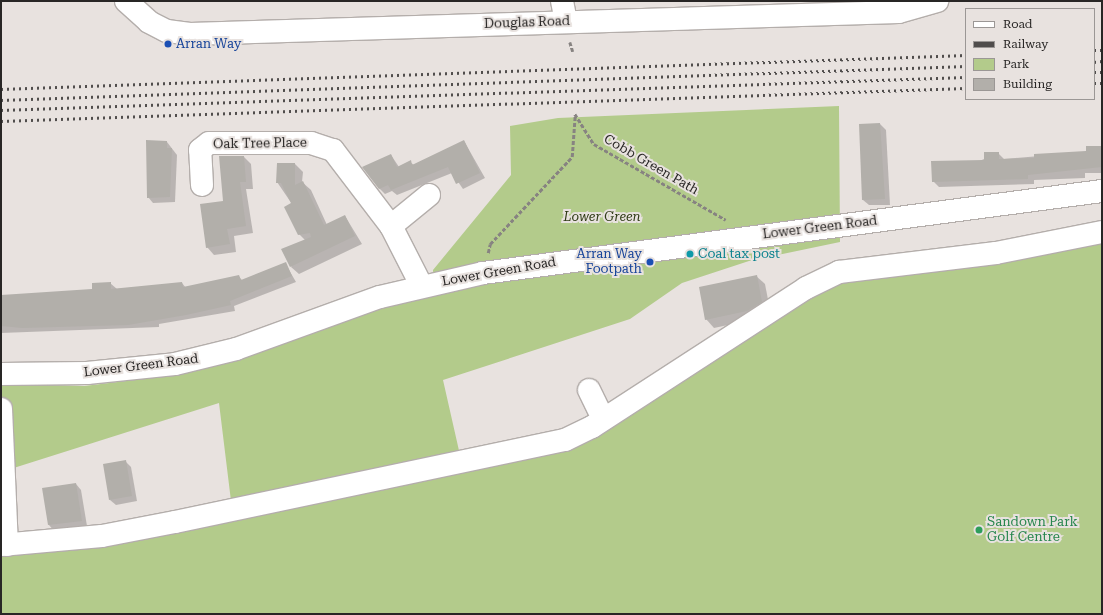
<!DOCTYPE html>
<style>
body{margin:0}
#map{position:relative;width:1103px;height:615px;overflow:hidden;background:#e8e2df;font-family:"Roboto Serif",serif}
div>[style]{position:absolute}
.green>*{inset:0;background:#b3cb8b}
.shadow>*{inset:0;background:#0003}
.building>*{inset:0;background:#b2afaa}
.path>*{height:2.5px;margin-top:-1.25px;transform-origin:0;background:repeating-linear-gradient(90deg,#878381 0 4px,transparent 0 6px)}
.roads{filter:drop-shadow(1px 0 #b4aeab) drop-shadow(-1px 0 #b4aeab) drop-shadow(0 1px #b4aeab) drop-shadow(0 -1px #b4aeab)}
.minor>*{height:22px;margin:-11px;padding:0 11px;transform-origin:11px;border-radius:11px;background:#fff}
.rail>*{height:3px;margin-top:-1.5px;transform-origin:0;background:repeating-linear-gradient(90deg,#504d4c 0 2px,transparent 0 6px)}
.dots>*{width:11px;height:11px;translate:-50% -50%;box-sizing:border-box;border:2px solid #e8e2df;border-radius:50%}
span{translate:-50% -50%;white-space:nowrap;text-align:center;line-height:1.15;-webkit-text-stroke:4px #e8e2df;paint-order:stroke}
.street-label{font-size:13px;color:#282625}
.transit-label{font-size:13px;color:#164399}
.left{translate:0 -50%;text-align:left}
.right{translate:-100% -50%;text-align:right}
.park-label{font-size:13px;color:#2e3a15;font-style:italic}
.culture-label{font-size:13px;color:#0d838f}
.leisure-label{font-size:13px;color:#27864d}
.frame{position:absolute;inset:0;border:2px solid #282625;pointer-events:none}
.legend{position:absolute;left:965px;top:8px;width:130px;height:92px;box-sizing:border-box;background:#e8e2df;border:1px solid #9b9795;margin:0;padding:5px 7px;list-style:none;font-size:12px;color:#282625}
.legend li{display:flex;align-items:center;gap:8px;height:20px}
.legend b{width:20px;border:1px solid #9b9795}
</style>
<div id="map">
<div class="green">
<div style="clip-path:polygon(839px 106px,840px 242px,749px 261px,682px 283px,630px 319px,443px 380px,460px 455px,231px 501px,219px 403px,1px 472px,1px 384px,84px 386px,177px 375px,389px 306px,434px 295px,433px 270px,511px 175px,510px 126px,558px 118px)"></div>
<div style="clip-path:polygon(1102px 243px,1102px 614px,1px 614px,1px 554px,573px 446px,823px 289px,873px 273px)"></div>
</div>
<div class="shadow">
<div style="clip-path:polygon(880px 124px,886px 130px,890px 205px,869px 205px,863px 200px)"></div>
<div style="clip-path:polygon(464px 141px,485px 178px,463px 189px,452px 173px,397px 195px,392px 191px,385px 194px,379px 188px,391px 155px,399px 167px,410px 162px,414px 165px)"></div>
<div style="clip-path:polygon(167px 142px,177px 155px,175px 202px,153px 203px,148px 197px)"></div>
<div style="clip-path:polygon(1102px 147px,1102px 173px,1085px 173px,1085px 178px,1034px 180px,1034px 184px,939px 187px,933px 181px,998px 153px,1004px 159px,1087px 152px)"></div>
<div style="clip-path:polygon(243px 156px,251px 164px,253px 189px,246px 189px,253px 233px,234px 236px,236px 252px,214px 255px,207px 247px)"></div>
<div style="clip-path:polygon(295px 164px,303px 172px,302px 182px,311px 190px,327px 225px,345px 216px,362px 244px,299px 274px,291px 267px,306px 241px,299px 234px,292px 204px,277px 182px)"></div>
<div style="clip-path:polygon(285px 263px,296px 282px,234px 306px,235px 311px,159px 324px,159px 327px,1px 333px,1px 296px,93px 290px,110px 283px,117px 289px,182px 283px,186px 288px,238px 276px,243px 281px)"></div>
<div style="clip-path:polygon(756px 276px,765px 284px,770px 310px,756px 319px,714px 328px,706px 319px)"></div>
<div style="clip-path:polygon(125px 461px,131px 467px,137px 501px,116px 505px,110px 500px)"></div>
<div style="clip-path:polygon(76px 484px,81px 490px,87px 526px,54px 531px,49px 525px,44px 489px)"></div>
</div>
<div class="building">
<div style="clip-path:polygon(880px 123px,885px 199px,862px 200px,859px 124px)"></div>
<div style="clip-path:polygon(146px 140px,167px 141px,167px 148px,172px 148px,170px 197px,147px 198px)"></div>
<div style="clip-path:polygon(464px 140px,480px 173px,456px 184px,448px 167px,391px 190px,388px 185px,379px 189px,362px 167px,391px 154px,397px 167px,411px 160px,412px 165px)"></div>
<div style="clip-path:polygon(1086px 146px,1102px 146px,1102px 167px,1028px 175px,1028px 179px,932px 182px,931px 161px,984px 160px,984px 152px,999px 152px,999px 159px,1034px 158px,1034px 154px,1086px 151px)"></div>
<div style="clip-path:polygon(219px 156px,244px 156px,246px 182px,240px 182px,246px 226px,227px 229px,230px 244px,206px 248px,200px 204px,223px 201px)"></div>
<div style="clip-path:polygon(277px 163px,295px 163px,295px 185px,303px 181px,324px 225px,345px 215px,355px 236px,290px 267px,281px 249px,311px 237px,310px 233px,298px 235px,284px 207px,291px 203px,281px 183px,276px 183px)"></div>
<div style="clip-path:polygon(286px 262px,292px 276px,230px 301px,231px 305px,186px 315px,128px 325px,22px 328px,1px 326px,1px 295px,92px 289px,92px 283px,111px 282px,111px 289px,182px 282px,183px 287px,239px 275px,241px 280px)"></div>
<div style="clip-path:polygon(757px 275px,762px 302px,747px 311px,705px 320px,699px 287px)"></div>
<div style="clip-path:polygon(126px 460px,132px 496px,109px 500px,103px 464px)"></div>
<div style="clip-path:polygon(76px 483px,82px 521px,48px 525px,42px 488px)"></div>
</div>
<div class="path">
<div style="left:570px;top:42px;width:10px;rotate:73deg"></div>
<div style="left:575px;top:114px;width:36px;rotate:58deg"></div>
<div style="left:594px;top:144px;width:152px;rotate:29.9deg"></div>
<div style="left:488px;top:253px;width:9px;rotate:-77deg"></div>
<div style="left:490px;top:244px;width:120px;rotate:-46.7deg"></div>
<div style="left:572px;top:157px;width:42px;rotate:-85.9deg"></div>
</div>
<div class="roads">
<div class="minor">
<div style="left:126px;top:1px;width:31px;rotate:42deg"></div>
<div style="left:149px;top:22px;width:20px;rotate:27deg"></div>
<div style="left:167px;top:31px;width:23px;rotate:7deg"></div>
<div style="left:190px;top:34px;width:709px;rotate:-1.78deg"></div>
<div style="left:899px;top:12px;width:40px;rotate:-16deg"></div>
<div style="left:562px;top:1px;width:21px;rotate:79deg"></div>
<div style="left:202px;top:185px;width:35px;rotate:-93deg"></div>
<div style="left:200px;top:150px;width:11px;rotate:-38deg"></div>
<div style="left:209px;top:143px;width:102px"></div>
<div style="left:311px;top:143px;width:23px;rotate:18deg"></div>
<div style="left:333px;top:150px;width:96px;rotate:52.7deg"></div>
<div style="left:391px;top:226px;width:66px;rotate:63deg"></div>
<div style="left:391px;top:226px;width:49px;rotate:-39.2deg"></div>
<div style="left:1px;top:374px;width:86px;rotate:-0.7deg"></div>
<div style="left:87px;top:373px;width:88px;rotate:-5.8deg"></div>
<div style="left:175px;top:364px;width:63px;rotate:-13.8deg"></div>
<div style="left:236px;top:349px;width:153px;rotate:-19.9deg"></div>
<div style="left:380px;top:297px;width:106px;rotate:-13.1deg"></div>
<div style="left:483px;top:273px;width:624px;rotate:-7.55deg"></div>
<div style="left:589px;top:390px;width:32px;rotate:64deg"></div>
<div style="left:1px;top:409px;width:136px;rotate:87.5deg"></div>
<div style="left:1px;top:545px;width:101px;rotate:-5.1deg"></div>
<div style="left:102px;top:536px;width:74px;rotate:-10.9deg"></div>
<div style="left:175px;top:522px;width:399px;rotate:-11.9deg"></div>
<div style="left:565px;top:440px;width:30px;rotate:-26deg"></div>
<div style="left:592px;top:427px;width:255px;rotate:-33deg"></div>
<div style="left:806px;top:288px;width:37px;rotate:-26deg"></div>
<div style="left:839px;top:272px;width:158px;rotate:-6.9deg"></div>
<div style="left:996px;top:253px;width:108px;rotate:-11.2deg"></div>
</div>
</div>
<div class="rail">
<div style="left:1094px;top:50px;width:8px"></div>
<div style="left:1094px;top:62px;width:8px;rotate:-7deg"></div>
<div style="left:1094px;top:72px;width:8px"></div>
<div style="left:1094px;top:83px;width:8px"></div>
<div style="left:1px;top:89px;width:966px;rotate:-2.02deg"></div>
<div style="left:1px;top:100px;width:966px;rotate:-2.02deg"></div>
<div style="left:1px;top:110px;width:966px;rotate:-1.96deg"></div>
<div style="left:1px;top:121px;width:966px;rotate:-1.96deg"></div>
</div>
<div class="dots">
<div style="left:168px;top:44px;background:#1a4fb4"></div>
<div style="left:690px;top:254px;background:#0f9aa8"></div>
<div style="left:650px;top:262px;background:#1a4fb4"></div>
<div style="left:979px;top:530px;background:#2e9e5b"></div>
</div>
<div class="street-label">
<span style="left:527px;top:23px;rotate:-2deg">Douglas Road</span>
<span style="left:260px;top:144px;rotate:-1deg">Oak Tree Place</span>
<span style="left:651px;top:165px;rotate:30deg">Cobb Green Path</span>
<span style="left:820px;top:228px;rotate:-7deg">Lower Green Road</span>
<span style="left:499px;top:272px;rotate:-10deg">Lower Green Road</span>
<span style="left:141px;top:366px;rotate:-7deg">Lower Green Road</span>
</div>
<div class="transit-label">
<span class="left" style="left:176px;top:44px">Arran Way</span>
<span class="right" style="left:642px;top:262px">Arran Way<br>Footpath</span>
</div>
<div class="park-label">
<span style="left:602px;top:217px">Lower Green</span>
</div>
<div class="culture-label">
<span class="left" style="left:698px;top:254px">Coal tax post</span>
</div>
<div class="leisure-label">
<span class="left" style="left:987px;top:530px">Sandown Park<br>Golf Centre</span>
</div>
<div class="frame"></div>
<ul class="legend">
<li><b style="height:5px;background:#fff"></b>Road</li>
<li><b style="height:5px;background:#504d4c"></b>Railway</li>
<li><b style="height:11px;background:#b3cb8b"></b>Park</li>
<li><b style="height:11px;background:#b2afaa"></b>Building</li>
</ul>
</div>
